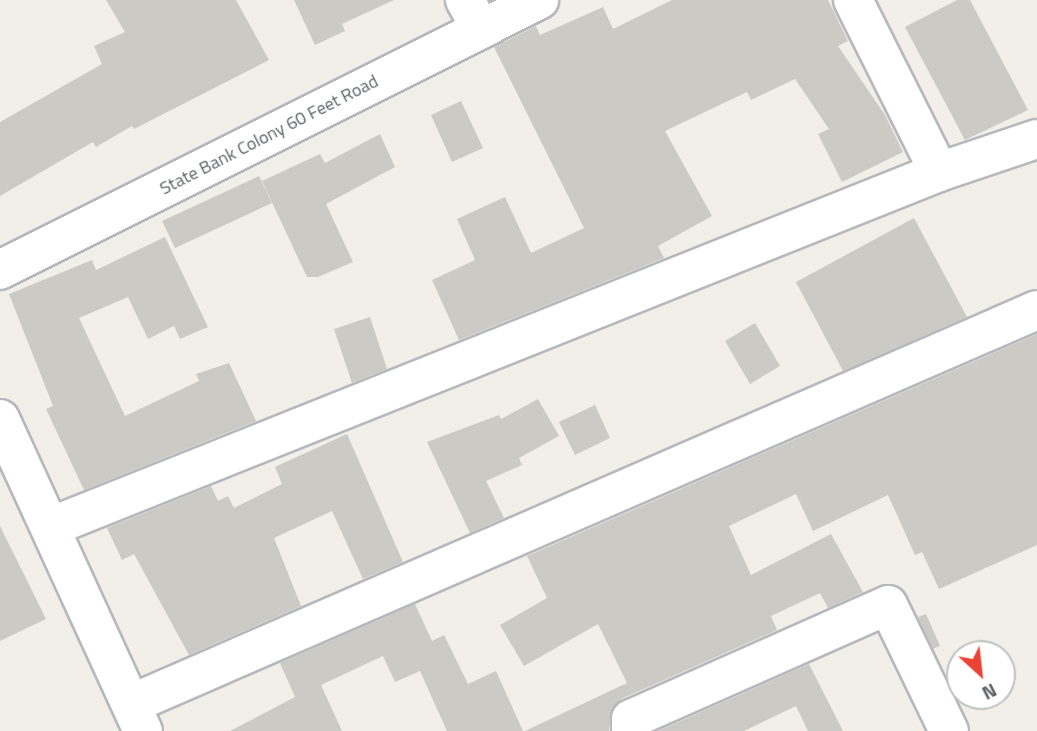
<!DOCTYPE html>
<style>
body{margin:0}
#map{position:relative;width:1037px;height:731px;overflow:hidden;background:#f1efe8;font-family:"Titillium Web",sans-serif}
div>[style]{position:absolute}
.building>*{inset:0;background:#cccac5}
.roads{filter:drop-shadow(2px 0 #b5b8bc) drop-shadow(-2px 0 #b5b8bc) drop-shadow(0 2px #b5b8bc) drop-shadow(0 -2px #b5b8bc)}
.minor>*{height:38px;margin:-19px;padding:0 19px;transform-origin:19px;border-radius:19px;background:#fff}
.tertiary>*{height:38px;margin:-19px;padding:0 19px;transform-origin:19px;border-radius:19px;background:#fff}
span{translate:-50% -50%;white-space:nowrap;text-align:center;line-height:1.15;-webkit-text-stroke:5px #fff;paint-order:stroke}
.street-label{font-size:18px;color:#5f6368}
.north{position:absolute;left:946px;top:640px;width:70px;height:70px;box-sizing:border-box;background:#fff;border:2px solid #bfc1c3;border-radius:50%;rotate:153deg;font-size:19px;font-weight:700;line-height:28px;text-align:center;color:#5f6368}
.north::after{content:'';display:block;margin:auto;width:24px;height:32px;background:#ea4335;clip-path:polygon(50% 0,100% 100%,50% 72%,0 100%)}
</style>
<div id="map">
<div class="building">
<div style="clip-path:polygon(106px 0,236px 0,269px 60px,134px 129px,132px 126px,96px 147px,93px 142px,0 196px,0 122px,102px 64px,94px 46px,125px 32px)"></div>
<div style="clip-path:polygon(294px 0,394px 0,342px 24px,345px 31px,315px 45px)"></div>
<div style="clip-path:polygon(672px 0,828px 0,848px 41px,838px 46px,885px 115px,903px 152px,842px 182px,818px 134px,829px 129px,795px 79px,751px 100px,747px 92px,665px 131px,712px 216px,658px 246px,664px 258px,459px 340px,432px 280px,475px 260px,457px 219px,505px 197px,531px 253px,584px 228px,494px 47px,536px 26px,540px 35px,603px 7px,613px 29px)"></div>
<div style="clip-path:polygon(957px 0,970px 0,1028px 110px,965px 140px,905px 27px)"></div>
<div style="clip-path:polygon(461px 101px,483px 148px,452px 162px,431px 115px)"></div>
<div style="clip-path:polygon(380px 134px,395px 167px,326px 204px,353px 262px,318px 277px,307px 277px,262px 181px,320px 154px,325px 163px)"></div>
<div style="clip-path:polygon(259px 176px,272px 203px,175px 248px,162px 221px)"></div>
<div style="clip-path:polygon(914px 218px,967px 317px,843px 371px,796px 282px)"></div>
<div style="clip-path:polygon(165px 237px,208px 327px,180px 339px,174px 326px,148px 339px,128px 297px,79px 318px,125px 416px,199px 381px,196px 374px,229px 363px,256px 421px,84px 490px,46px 409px,53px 406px,9px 294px,92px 260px,96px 270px)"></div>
<div style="clip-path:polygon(370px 317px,387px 369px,352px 383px,334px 329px)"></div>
<div style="clip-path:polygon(755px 323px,780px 366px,750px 384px,725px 341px)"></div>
<div style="clip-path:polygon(1037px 334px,1037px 545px,939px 589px,922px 552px,915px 555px,888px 495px,813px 531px,796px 494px,729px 526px,751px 575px,831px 534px,863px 592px,828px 608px,820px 593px,771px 616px,777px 630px,621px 699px,612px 708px,609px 731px,525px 731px,627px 683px,598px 624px,524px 666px,500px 625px,547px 598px,527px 556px)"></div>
<div style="clip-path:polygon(538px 399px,559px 436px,519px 458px,522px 465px,486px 481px,504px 518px,470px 533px,427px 442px,499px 415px,501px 419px)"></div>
<div style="clip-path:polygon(595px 405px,610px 438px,575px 455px,559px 422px)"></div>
<div style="clip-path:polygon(347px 434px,403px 562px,363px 579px,332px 511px,274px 538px,301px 606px,189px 655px,134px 554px,122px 560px,107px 528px,211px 486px,218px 501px,228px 496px,234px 508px,282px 484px,275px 467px)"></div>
<div style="clip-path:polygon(0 526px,46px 619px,0 641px)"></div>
<div style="clip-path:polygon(415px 604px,432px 641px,444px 635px,468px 684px,496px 671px,523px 731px,447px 731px,420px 671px,395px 682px,383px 656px,321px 685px,342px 731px,230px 731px,295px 697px,280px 663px)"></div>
<div style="clip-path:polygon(926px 614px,940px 646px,933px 649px,918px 617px)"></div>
<div style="clip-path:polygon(809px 664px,843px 731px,808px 731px,796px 706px,744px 731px,658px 731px)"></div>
</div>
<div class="roads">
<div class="minor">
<div style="left:465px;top:0;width:33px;rotate:61deg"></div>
<div style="left:853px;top:0;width:192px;rotate:63.4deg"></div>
<div style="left:50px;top:527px;width:957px;rotate:-21.77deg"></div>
<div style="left:939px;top:172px;width:103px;rotate:-18.6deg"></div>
<div style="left:131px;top:704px;width:988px;rotate:-23.5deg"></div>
<div style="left:631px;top:731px;width:12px;rotate:-90deg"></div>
<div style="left:631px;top:719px;width:281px;rotate:-23.9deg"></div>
<div style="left:888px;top:605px;width:140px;rotate:64.2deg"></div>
</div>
<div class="tertiary">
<div style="left:0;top:270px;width:603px;rotate:-26.61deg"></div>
<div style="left:0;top:419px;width:343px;rotate:65.4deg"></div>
</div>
</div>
<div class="street-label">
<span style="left:269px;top:135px;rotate:-27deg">State Bank Colony 60 Feet Road</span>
</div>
<div class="north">N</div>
</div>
